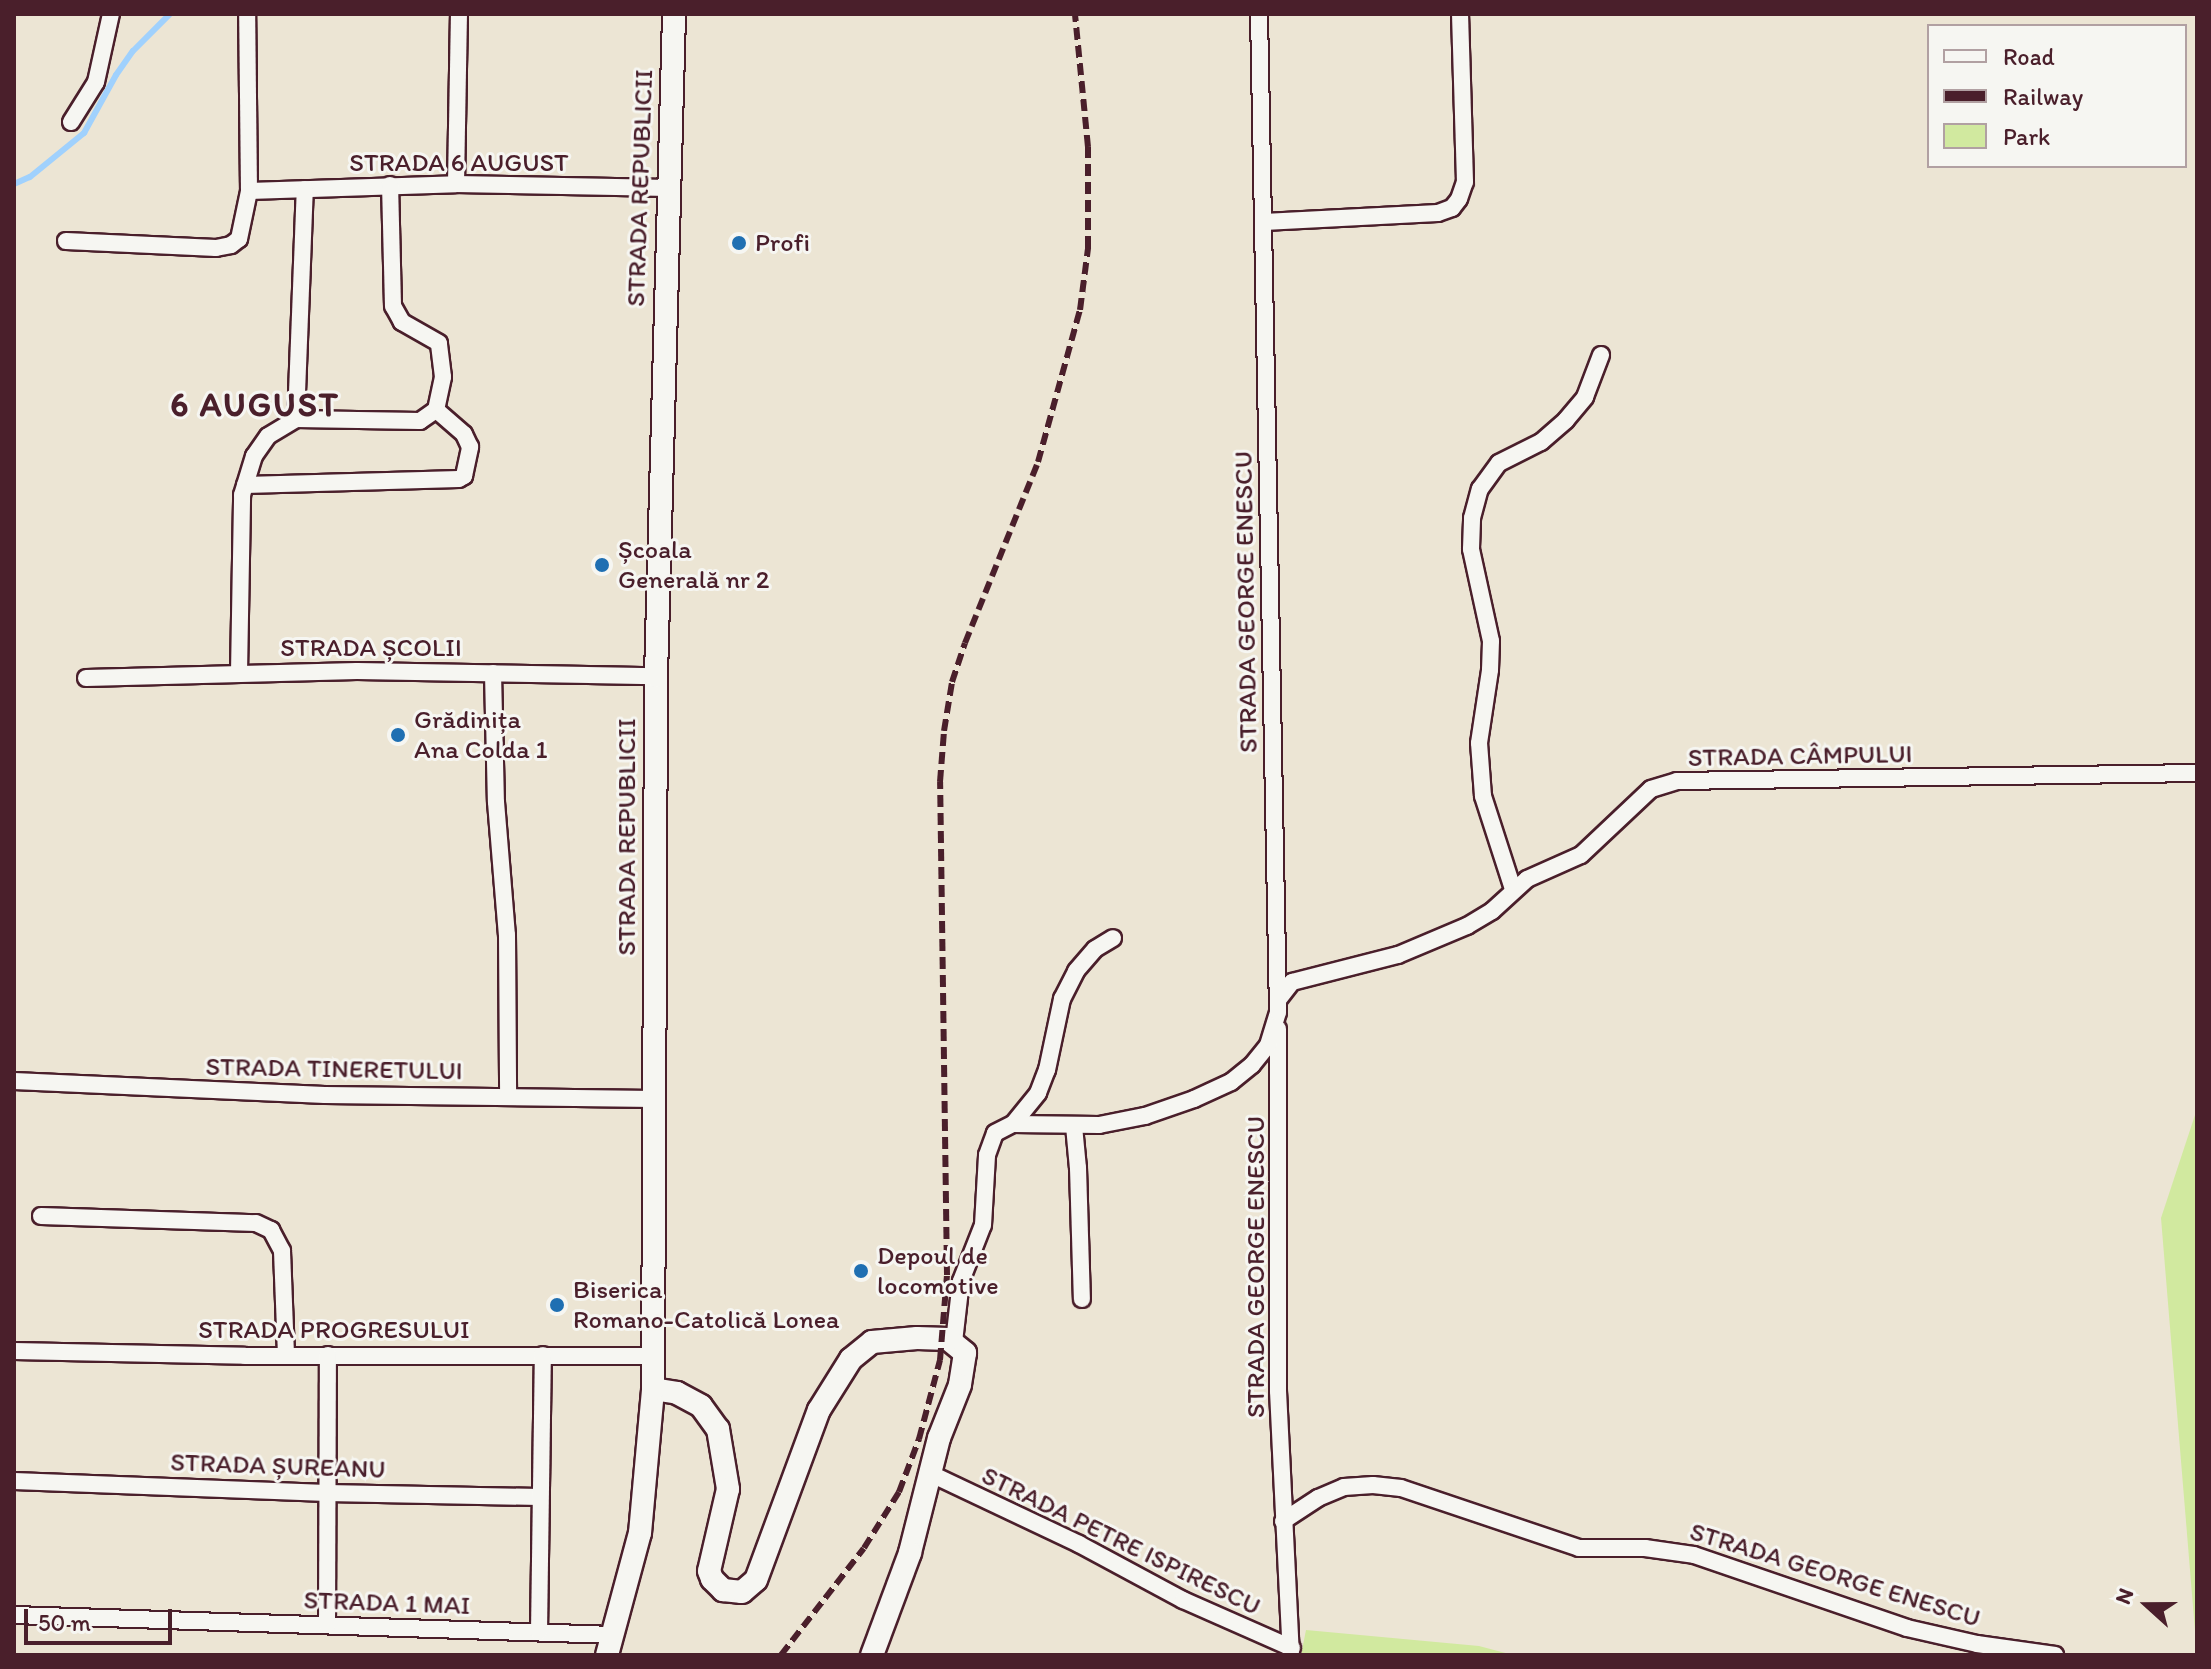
<!DOCTYPE html>
<meta charset="utf-8">
<style>
body{margin:0}
#map{position:relative;width:2211px;height:1669px;overflow:hidden;background:#ece5d4;font-family:Itim,sans-serif}
div>[style]{position:absolute}
.green>*{inset:0;background:#d1e99f}
.stream>*{height:6px;margin:-3px;padding:0 3px;transform-origin:3px;border-radius:3px;background:#a0d1fd}
.roads{filter:drop-shadow(2px 0 #4a1f2b) drop-shadow(-2px 0 #4a1f2b) drop-shadow(0 2px #4a1f2b) drop-shadow(0 -2px #4a1f2b)}
.street>*{height:16px;margin:-8px;padding:0 8px;transform-origin:8px;border-radius:8px;background:#f6f6f2}
.secondary>*{height:22px;margin:-11px;padding:0 11px;transform-origin:11px;border-radius:11px;background:#f6f6f2}
.rail>*{height:6px;margin-top:-3px;transform-origin:0;background:repeating-linear-gradient(90deg,#4a1f2b 0 12px,transparent 0 18px)}
.dots>*{width:22px;height:22px;translate:-50% -50%;box-sizing:border-box;border:4px solid #f6f6f2;border-radius:50%}
span{translate:-50% -50%;white-space:nowrap;text-align:center;line-height:1.15;-webkit-text-stroke:6px #f6f6f2;paint-order:stroke}
.street-label{font-size:26px;color:#4a1f2b}
.poi-label{font-size:26px;color:#4a1f2b}
.left{translate:0 -50%;text-align:left}
.district-label{font-size:34px;color:#4a1f2b;font-weight:700;letter-spacing:2px}
.frame{position:absolute;inset:0;border:16px solid #4a1f2b;pointer-events:none}
.legend{position:absolute;left:1927px;top:24px;width:260px;height:144px;box-sizing:border-box;background:#f6f6f2;border:2px solid #b1a0a2;margin:0;padding:10px 14px;list-style:none;font-size:24px;color:#4a1f2b}
.legend li{display:flex;align-items:center;gap:16px;height:40px}
.legend b{width:40px;border:2px solid #b1a0a2}
.north{position:absolute;left:2107px;top:1565px;width:80px;height:80px;-webkit-text-stroke:6px #f6f6f2;paint-order:stroke;rotate:291deg;font-size:22px;font-weight:700;line-height:32px;text-align:center;color:#4a1f2b}
.north::after{content:'';display:block;margin:auto;width:28px;height:36px;background:#4a1f2b;clip-path:polygon(50% 0,100% 100%,50% 72%,0 100%)}
.scale{position:absolute;left:24px;top:1609px;width:148px;height:36px;box-sizing:border-box;border:4px solid #4a1f2b;border-top:0;padding-left:10px;font-size:24px;line-height:28px;white-space:nowrap;color:#4a1f2b;-webkit-text-stroke:6px #f6f6f2;paint-order:stroke}
</style>
<div id="map">
<div class="green">
<div style="clip-path:polygon(2197px 1109px,2197px 1655px,2161px 1218px)"></div>
<div style="clip-path:polygon(1306px 1630px,1479px 1646px,1513px 1655px,1301px 1655px)"></div>
</div>
<div class="stream">
<div style="left:14px;top:184px;width:17px;rotate:-24deg"></div>
<div style="left:30px;top:177px;width:70px;rotate:-39.2deg"></div>
<div style="left:84px;top:133px;width:66px;rotate:-61.1deg"></div>
<div style="left:116px;top:75px;width:29px;rotate:-55deg"></div>
<div style="left:133px;top:51px;width:52px;rotate:-45deg"></div>
</div>
<div class="roads">
<div class="street">
<div style="left:71px;top:122px;width:47px;rotate:-58deg"></div>
<div style="left:96px;top:82px;width:70px;rotate:-77.6deg"></div>
<div style="left:456px;top:184px;width:170px;rotate:-89deg"></div>
<div style="left:249px;top:191px;width:207px;rotate:-1.9deg"></div>
<div style="left:456px;top:184px;width:213px;rotate:1.1deg"></div>
<div style="left:1264px;top:222px;width:174px;rotate:-3deg"></div>
<div style="left:1438px;top:213px;width:15px;rotate:-20deg"></div>
<div style="left:1452px;top:208px;width:11px;rotate:-52deg"></div>
<div style="left:1459px;top:199px;width:18px;rotate:-71deg"></div>
<div style="left:1465px;top:182px;width:168px;rotate:-91.7deg"></div>
<div style="left:66px;top:241px;width:150px;rotate:2.7deg"></div>
<div style="left:216px;top:248px;width:15px;rotate:-11deg"></div>
<div style="left:231px;top:245px;width:10px;rotate:-37deg"></div>
<div style="left:239px;top:239px;width:49px;rotate:-78.2deg"></div>
<div style="left:249px;top:191px;width:177px;rotate:-90.6deg"></div>
<div style="left:296px;top:419px;width:230px;rotate:-87.8deg"></div>
<div style="left:245px;top:485px;width:214px;rotate:-1.6deg"></div>
<div style="left:459px;top:479px;width:6px;rotate:-31deg"></div>
<div style="left:464px;top:476px;width:30px;rotate:-78deg"></div>
<div style="left:470px;top:447px;width:14px;rotate:-115deg"></div>
<div style="left:464px;top:434px;width:37px;rotate:-139deg"></div>
<div style="left:239px;top:673px;width:178px;rotate:-89deg"></div>
<div style="left:242px;top:495px;width:41px;rotate:-72.9deg"></div>
<div style="left:254px;top:456px;width:24px;rotate:-55deg"></div>
<div style="left:268px;top:436px;width:33px;rotate:-31deg"></div>
<div style="left:296px;top:419px;width:124px;rotate:0.9deg"></div>
<div style="left:420px;top:421px;width:19px;rotate:-35deg"></div>
<div style="left:436px;top:410px;width:34px;rotate:-78deg"></div>
<div style="left:443px;top:377px;width:34px;rotate:-97deg"></div>
<div style="left:439px;top:343px;width:43px;rotate:-150.4deg"></div>
<div style="left:402px;top:322px;width:18px;rotate:-119deg"></div>
<div style="left:393px;top:306px;width:121px;rotate:-91.4deg"></div>
<div style="left:493px;top:673px;width:129px;rotate:88.7deg"></div>
<div style="left:496px;top:802px;width:133px;rotate:85.3deg"></div>
<div style="left:507px;top:935px;width:162px;rotate:89.6deg"></div>
<div style="left:86px;top:678px;width:271px;rotate:-1.5deg"></div>
<div style="left:357px;top:671px;width:299px;rotate:1deg"></div>
<div style="left:1513px;top:889px;width:98px;rotate:-107.9deg"></div>
<div style="left:1483px;top:796px;width:53px;rotate:-94.3deg"></div>
<div style="left:1479px;top:743px;width:74px;rotate:-81.4deg"></div>
<div style="left:1490px;top:670px;width:29px;rotate:-88deg"></div>
<div style="left:1491px;top:641px;width:94px;rotate:-102.3deg"></div>
<div style="left:1471px;top:549px;width:31px;rotate:-88deg"></div>
<div style="left:1472px;top:518px;width:30px;rotate:-75deg"></div>
<div style="left:1480px;top:489px;width:32px;rotate:-54deg"></div>
<div style="left:1499px;top:463px;width:47px;rotate:-26.6deg"></div>
<div style="left:1541px;top:442px;width:33px;rotate:-41deg"></div>
<div style="left:1566px;top:420px;width:30px;rotate:-50deg"></div>
<div style="left:1585px;top:397px;width:45px;rotate:-69.1deg"></div>
<div style="left:1278px;top:1000px;width:23px;rotate:-52deg"></div>
<div style="left:1292px;top:982px;width:109px;rotate:-14.3deg"></div>
<div style="left:1398px;top:955px;width:75px;rotate:-22.8deg"></div>
<div style="left:1467px;top:926px;width:29px;rotate:-31deg"></div>
<div style="left:1492px;top:911px;width:47px;rotate:-42.4deg"></div>
<div style="left:1527px;top:879px;width:59px;rotate:-24deg"></div>
<div style="left:1581px;top:855px;width:96px;rotate:-43.3deg"></div>
<div style="left:1651px;top:789px;width:27px;rotate:-17deg"></div>
<div style="left:1677px;top:781px;width:520px;rotate:-0.88deg"></div>
<div style="left:1278px;top:1029px;width:362px;rotate:90deg"></div>
<div style="left:1278px;top:1391px;width:264px;rotate:87.2deg"></div>
<div style="left:14px;top:1081px;width:311px;rotate:2.6deg"></div>
<div style="left:325px;top:1095px;width:329px;rotate:0.7deg"></div>
<div style="left:1013px;top:1124px;width:40px;rotate:-51deg"></div>
<div style="left:1038px;top:1093px;width:25px;rotate:-69deg"></div>
<div style="left:1047px;top:1070px;width:73px;rotate:-78.1deg"></div>
<div style="left:1062px;top:999px;width:31px;rotate:-63deg"></div>
<div style="left:1076px;top:971px;width:29px;rotate:-49deg"></div>
<div style="left:1095px;top:949px;width:21px;rotate:-31deg"></div>
<div style="left:1074px;top:1126px;width:42px;rotate:84.6deg"></div>
<div style="left:1078px;top:1168px;width:131px;rotate:88.3deg"></div>
<div style="left:41px;top:1216px;width:215px;rotate:1.9deg"></div>
<div style="left:256px;top:1223px;width:17px;rotate:25deg"></div>
<div style="left:271px;top:1230px;width:24px;rotate:62deg"></div>
<div style="left:282px;top:1251px;width:104px;rotate:87.8deg"></div>
<div style="left:954px;top:1342px;width:61px;rotate:-83.5deg"></div>
<div style="left:961px;top:1281px;width:60px;rotate:-68.6deg"></div>
<div style="left:983px;top:1225px;width:70px;rotate:-86.7deg"></div>
<div style="left:987px;top:1155px;width:23px;rotate:-70deg"></div>
<div style="left:995px;top:1133px;width:20px;rotate:-27deg"></div>
<div style="left:1013px;top:1124px;width:86px;rotate:0.7deg"></div>
<div style="left:1099px;top:1125px;width:47px;rotate:-11.1deg"></div>
<div style="left:1145px;top:1116px;width:52px;rotate:-19.1deg"></div>
<div style="left:1194px;top:1099px;width:41px;rotate:-24.7deg"></div>
<div style="left:1231px;top:1082px;width:27px;rotate:-39deg"></div>
<div style="left:1252px;top:1065px;width:26px;rotate:-51deg"></div>
<div style="left:1268px;top:1045px;width:34px;rotate:-73deg"></div>
<div style="left:1278px;top:1012px;width:998px;rotate:-91.09deg"></div>
<div style="left:14px;top:1351px;width:231px;rotate:1.2deg"></div>
<div style="left:245px;top:1356px;width:409px"></div>
<div style="left:931px;top:1474px;width:164px;rotate:25.3deg"></div>
<div style="left:1079px;top:1544px;width:118px;rotate:28.3deg"></div>
<div style="left:1183px;top:1600px;width:119px;rotate:23.8deg"></div>
<div style="left:14px;top:1481px;width:313px;rotate:2.2deg"></div>
<div style="left:327px;top:1493px;width:213px;rotate:1.1deg"></div>
<div style="left:1283px;top:1521px;width:42px;rotate:-33.3deg"></div>
<div style="left:1318px;top:1498px;width:28px;rotate:-23deg"></div>
<div style="left:1344px;top:1487px;width:29px;rotate:-4deg"></div>
<div style="left:1373px;top:1485px;width:28px;rotate:6deg"></div>
<div style="left:1401px;top:1488px;width:188px;rotate:18.6deg"></div>
<div style="left:1579px;top:1548px;width:66px"></div>
<div style="left:1645px;top:1548px;width:49px;rotate:8.1deg"></div>
<div style="left:1694px;top:1555px;width:225px;rotate:18.9deg"></div>
<div style="left:1907px;top:1628px;width:72px;rotate:12.9deg"></div>
<div style="left:1977px;top:1644px;width:79px;rotate:8deg"></div>
<div style="left:14px;top:1615px;width:600px;rotate:1.91deg"></div>
<div style="left:327px;top:1625px;width:270px;rotate:-89.8deg"></div>
<div style="left:539px;top:1632px;width:277px;rotate:-89.2deg"></div>
</div>
<div class="secondary">
<div style="left:653px;top:1389px;width:24px;rotate:9deg"></div>
<div style="left:677px;top:1393px;width:27px;rotate:28deg"></div>
<div style="left:701px;top:1406px;width:29px;rotate:54deg"></div>
<div style="left:718px;top:1429px;width:61px;rotate:80.5deg"></div>
<div style="left:728px;top:1489px;width:84px;rotate:103deg"></div>
<div style="left:709px;top:1571px;width:9px;rotate:69deg"></div>
<div style="left:712px;top:1579px;width:16px;rotate:45deg"></div>
<div style="left:723px;top:1590px;width:19px;rotate:6deg"></div>
<div style="left:742px;top:1592px;width:18px;rotate:-41deg"></div>
<div style="left:756px;top:1580px;width:181px;rotate:-69.7deg"></div>
<div style="left:819px;top:1410px;width:60px;rotate:-57.9deg"></div>
<div style="left:851px;top:1359px;width:27px;rotate:-39deg"></div>
<div style="left:872px;top:1342px;width:45px;rotate:-5.1deg"></div>
<div style="left:917px;top:1338px;width:31px;rotate:2deg"></div>
<div style="left:948px;top:1339px;width:22px;rotate:39deg"></div>
<div style="left:965px;top:1353px;width:32px;rotate:99deg"></div>
<div style="left:960px;top:1385px;width:57px;rotate:111.6deg"></div>
<div style="left:939px;top:1438px;width:119px;rotate:104.2deg"></div>
<div style="left:910px;top:1553px;width:109px;rotate:110.4deg"></div>
<div style="left:607px;top:1655px;width:126px;rotate:-74.9deg"></div>
<div style="left:640px;top:1533px;width:145px;rotate:-84.8deg"></div>
<div style="left:653px;top:1389px;width:713px;rotate:-89.76deg"></div>
<div style="left:656px;top:676px;width:662px;rotate:-88.44deg"></div>
</div>
</div>
<div class="rail">
<div style="left:781px;top:1655px;width:135px;rotate:-52.2deg"></div>
<div style="left:864px;top:1548px;width:66px;rotate:-58deg"></div>
<div style="left:899px;top:1492px;width:57px;rotate:-69.3deg"></div>
<div style="left:919px;top:1439px;width:82px;rotate:-75.1deg"></div>
<div style="left:940px;top:1360px;width:85px;rotate:-85.3deg"></div>
<div style="left:947px;top:1275px;width:493px;rotate:-90.8deg"></div>
<div style="left:940px;top:782px;width:51px;rotate:-85.5deg"></div>
<div style="left:944px;top:731px;width:50px;rotate:-80.7deg"></div>
<div style="left:952px;top:682px;width:41px;rotate:-71.6deg"></div>
<div style="left:965px;top:643px;width:195px;rotate:-68deg"></div>
<div style="left:1038px;top:462px;width:158px;rotate:-74.6deg"></div>
<div style="left:1080px;top:310px;width:63px;rotate:-82.6deg"></div>
<div style="left:1088px;top:248px;width:101px;rotate:-90deg"></div>
<div style="left:1088px;top:147px;width:134px;rotate:-95.6deg"></div>
</div>
<div class="dots">
<div style="left:739px;top:243px;background:#1f6fb2"></div>
<div style="left:602px;top:565px;background:#1f6fb2"></div>
<div style="left:398px;top:735px;background:#1f6fb2"></div>
<div style="left:861px;top:1271px;background:#1f6fb2"></div>
<div style="left:557px;top:1305px;background:#1f6fb2"></div>
</div>
<div class="street-label">
<span style="left:459px;top:163px">STRADA 6 AUGUST</span>
<span style="left:640px;top:188px;rotate:-88deg">STRADA REPUBLICII</span>
<span style="left:1246px;top:602px;rotate:-91deg">STRADA GEORGE ENESCU</span>
<span style="left:371px;top:648px">STRADA ȘCOLII</span>
<span style="left:1800px;top:756px;rotate:-1deg">STRADA CÂMPULUI</span>
<span style="left:627px;top:837px;rotate:-90deg">STRADA REPUBLICII</span>
<span style="left:334px;top:1069px;rotate:1deg">STRADA TINERETULUI</span>
<span style="left:1256px;top:1267px;rotate:-90deg">STRADA GEORGE ENESCU</span>
<span style="left:334px;top:1330px">STRADA PROGRESULUI</span>
<span style="left:278px;top:1466px;rotate:2deg">STRADA ȘUREANU</span>
<span style="left:1121px;top:1541px;rotate:26deg">STRADA PETRE ISPIRESCU</span>
<span style="left:1835px;top:1575px;rotate:17deg">STRADA GEORGE ENESCU</span>
<span style="left:387px;top:1603px;rotate:2deg">STRADA 1 MAI</span>
</div>
<div class="poi-label">
<span class="left" style="left:755px;top:243px">Profi</span>
<span class="left" style="left:618px;top:565px">Școala<br>Generală nr 2</span>
<span class="left" style="left:414px;top:735px">Grădinița<br>Ana Colda 1</span>
<span class="left" style="left:877px;top:1271px">Depoul de<br>locomotive</span>
<span class="left" style="left:573px;top:1305px">Biserica<br>Romano-Catolică Lonea</span>
</div>
<div class="district-label">
<span style="left:255px;top:405px">6 AUGUST</span>
</div>
<div class="frame"></div>
<ul class="legend">
<li><b style="height:10px;background:#f6f6f2"></b>Road</li>
<li><b style="height:10px;background:#4a1f2b"></b>Railway</li>
<li><b style="height:22px;background:#d1e99f"></b>Park</li>
</ul>
<div class="north">N</div>
<div class="scale">50 m</div>
</div>
